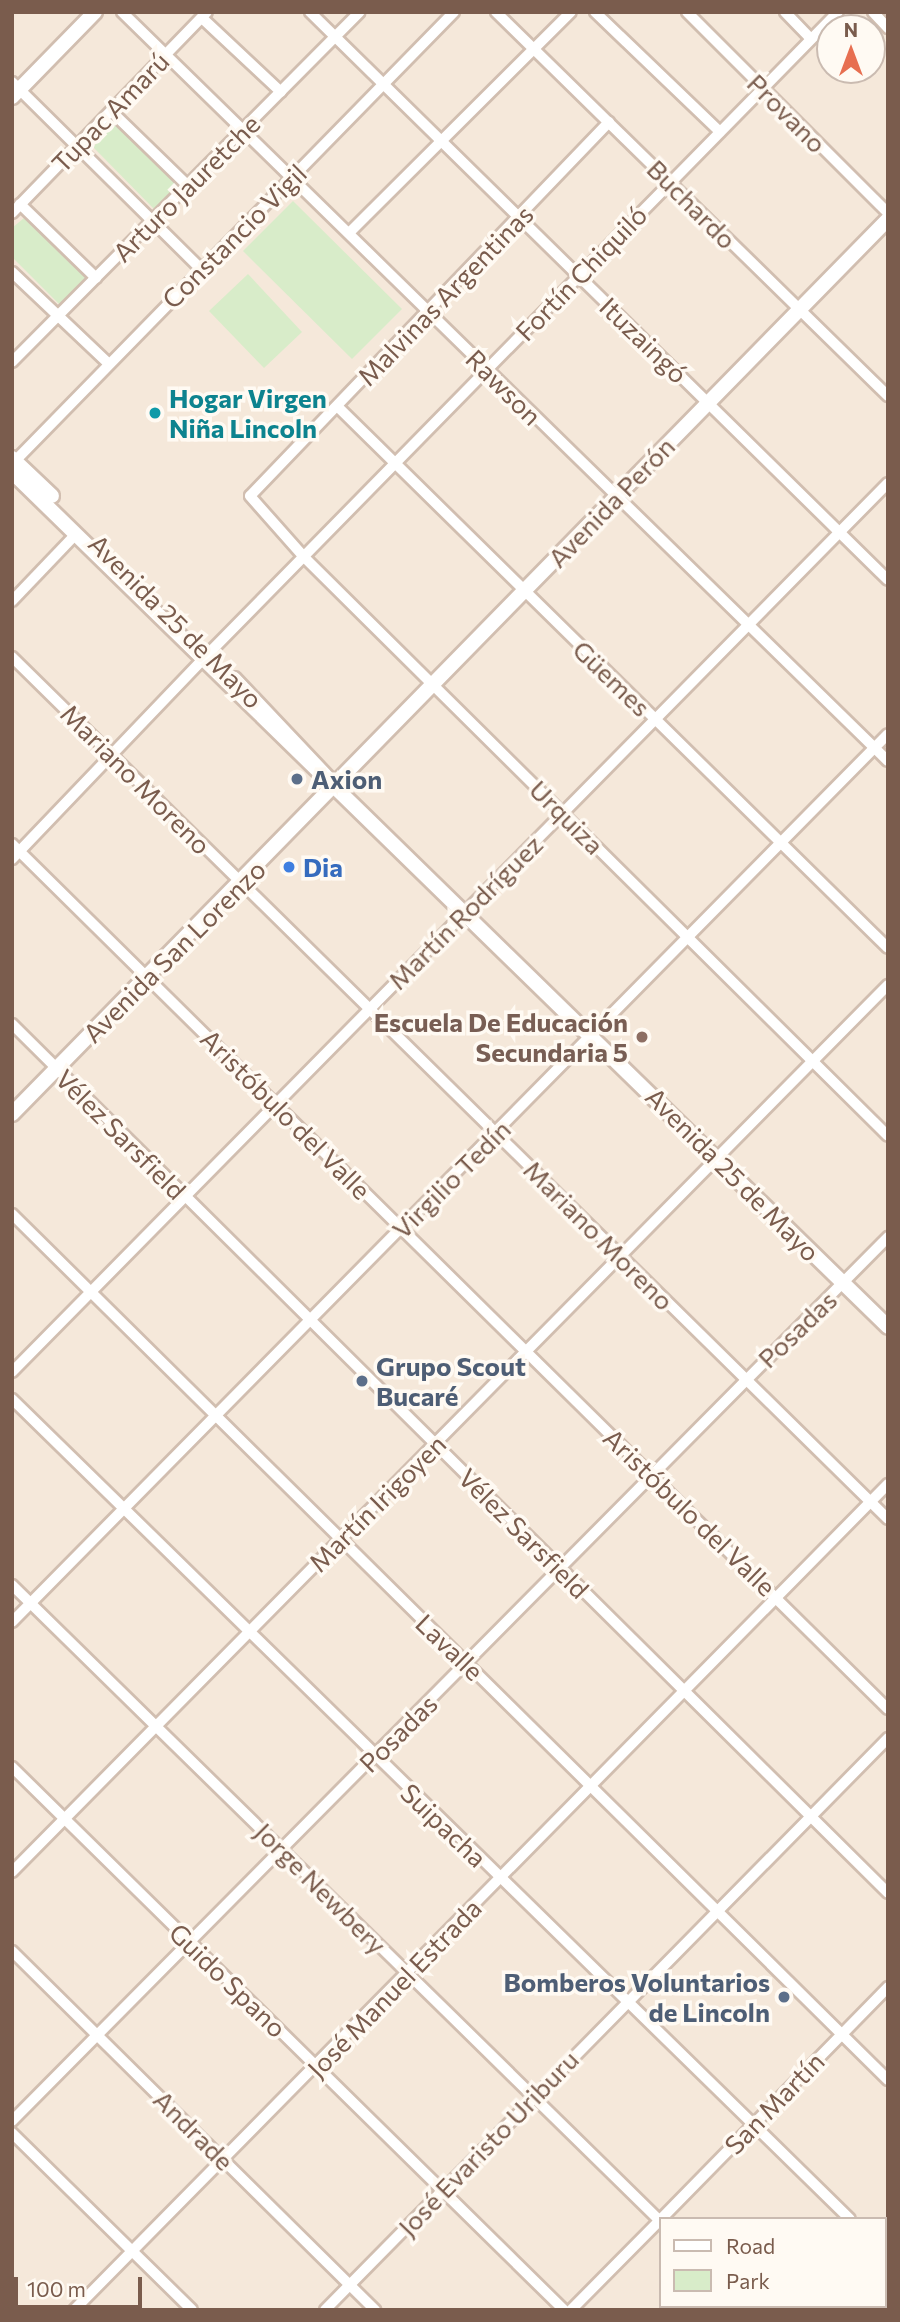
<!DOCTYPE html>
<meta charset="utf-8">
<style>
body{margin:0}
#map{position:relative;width:900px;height:2322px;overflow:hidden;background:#fdf6ec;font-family:Commissioner,sans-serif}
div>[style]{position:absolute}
.residential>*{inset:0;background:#f5e8da}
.green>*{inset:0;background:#d8ecc9}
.roads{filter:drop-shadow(2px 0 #d1beb0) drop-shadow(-2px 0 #d1beb0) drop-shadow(0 2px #d1beb0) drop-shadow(0 -2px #d1beb0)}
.street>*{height:10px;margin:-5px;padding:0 5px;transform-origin:5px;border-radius:5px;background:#fff}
.secondary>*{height:14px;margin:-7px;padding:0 7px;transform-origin:7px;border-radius:7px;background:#fff}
.dots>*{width:19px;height:19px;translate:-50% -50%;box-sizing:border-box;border:4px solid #fffaf3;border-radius:50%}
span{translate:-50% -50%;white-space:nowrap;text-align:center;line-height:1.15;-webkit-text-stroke:7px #fffaf3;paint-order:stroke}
.street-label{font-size:26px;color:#7a5c4d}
.culture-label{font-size:26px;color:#0d838f;font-weight:700}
.left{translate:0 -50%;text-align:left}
.service-label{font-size:26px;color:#4e5e75;font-weight:700}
.right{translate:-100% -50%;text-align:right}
.shop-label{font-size:26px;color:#366cbe;font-weight:700}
.education-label{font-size:26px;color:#785e54;font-weight:700}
.frame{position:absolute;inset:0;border:14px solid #7a5c4d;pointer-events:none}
.legend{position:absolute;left:659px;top:2217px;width:228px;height:91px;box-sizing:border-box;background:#fffaf3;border:2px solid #cabbb1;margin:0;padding:9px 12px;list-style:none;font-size:21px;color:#7a5c4d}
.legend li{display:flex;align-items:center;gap:14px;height:35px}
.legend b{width:35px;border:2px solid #cabbb1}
.north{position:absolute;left:816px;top:14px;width:70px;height:70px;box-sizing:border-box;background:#fffaf3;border:2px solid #cabbb1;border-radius:50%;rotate:0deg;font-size:19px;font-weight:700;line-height:28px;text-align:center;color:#7a5c4d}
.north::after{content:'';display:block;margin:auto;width:24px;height:32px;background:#e76f51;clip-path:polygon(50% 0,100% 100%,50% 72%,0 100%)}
.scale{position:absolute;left:14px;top:2277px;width:128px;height:32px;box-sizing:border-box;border:4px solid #7a5c4d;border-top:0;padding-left:9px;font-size:21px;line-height:24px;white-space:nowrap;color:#7a5c4d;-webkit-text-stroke:5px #fffaf3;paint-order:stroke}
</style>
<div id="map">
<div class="residential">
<div style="clip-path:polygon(evenodd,12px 12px,888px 12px,888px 2310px,12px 2310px,12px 12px,830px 28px,872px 28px,872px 70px,830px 70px,830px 28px,12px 12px,660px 2219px,884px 2219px,884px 2306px,660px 2306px,660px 2219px)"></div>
</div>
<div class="green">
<div style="clip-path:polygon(115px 124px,177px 185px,154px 209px,93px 147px)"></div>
<div style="clip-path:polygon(293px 201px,402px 309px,352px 359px,243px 251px)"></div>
<div style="clip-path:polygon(24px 218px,87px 276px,60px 305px,12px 257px,12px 228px)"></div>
<div style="clip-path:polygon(248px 274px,302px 332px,264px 368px,209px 311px)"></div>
</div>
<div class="roads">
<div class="street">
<div style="left:122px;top:12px;width:1071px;rotate:44.36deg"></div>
<div style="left:310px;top:12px;width:810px;rotate:44.5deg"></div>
<div style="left:496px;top:12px;width:549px;rotate:44.41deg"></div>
<div style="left:595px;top:12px;width:173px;rotate:43.8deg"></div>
<div style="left:687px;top:12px;width:284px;rotate:45deg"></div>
<div style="left:785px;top:12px;width:37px;rotate:46deg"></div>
<div style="left:873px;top:12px;width:22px;rotate:47deg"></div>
<div style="left:202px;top:18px;width:108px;rotate:43.1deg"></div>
<div style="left:12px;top:82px;width:266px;rotate:44.7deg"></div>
<div style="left:111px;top:111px;width:107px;rotate:44.2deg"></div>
<div style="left:609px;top:122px;width:518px;rotate:133.83deg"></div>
<div style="left:250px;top:496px;width:81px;rotate:48.5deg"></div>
<div style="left:304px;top:557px;width:822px;rotate:44.75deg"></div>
<div style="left:20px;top:204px;width:106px;rotate:44.2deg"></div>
<div style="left:12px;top:213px;width:280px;rotate:-45.9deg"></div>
<div style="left:351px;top:231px;width:310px;rotate:-44.9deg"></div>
<div style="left:12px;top:272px;width:131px;rotate:43.5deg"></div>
<div style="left:12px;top:362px;width:493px;rotate:-45.2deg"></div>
<div style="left:338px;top:407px;width:771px;rotate:44.53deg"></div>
<div style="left:15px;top:461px;width:628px;rotate:-45.65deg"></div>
<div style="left:12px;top:601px;width:93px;rotate:-46.3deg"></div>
<div style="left:208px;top:654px;width:899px;rotate:-45.54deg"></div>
<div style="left:12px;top:657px;width:1229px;rotate:44.54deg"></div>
<div style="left:12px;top:844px;width:1231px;rotate:44.64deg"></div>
<div style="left:12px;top:859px;width:275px;rotate:-46.3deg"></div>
<div style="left:12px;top:1024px;width:1234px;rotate:44.77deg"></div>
<div style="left:12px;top:1214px;width:1232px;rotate:44.67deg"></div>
<div style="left:12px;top:1372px;width:1248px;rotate:-45.42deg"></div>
<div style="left:12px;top:1399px;width:1172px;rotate:44.38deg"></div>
<div style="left:12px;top:1585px;width:908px;rotate:44.46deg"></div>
<div style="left:12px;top:1622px;width:1247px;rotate:-45.39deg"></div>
<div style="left:12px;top:1767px;width:774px;rotate:44.53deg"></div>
<div style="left:12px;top:1872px;width:1247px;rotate:-45.36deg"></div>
<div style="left:12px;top:1951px;width:511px;rotate:44.68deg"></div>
<div style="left:12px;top:2121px;width:1245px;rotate:-45.26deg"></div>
<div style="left:12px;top:2133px;width:252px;rotate:44.5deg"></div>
<div style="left:661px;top:2219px;width:325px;rotate:-45.6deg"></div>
<div style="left:745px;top:2306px;width:6px;rotate:45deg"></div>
<div style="left:74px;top:2310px;width:1160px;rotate:-45.42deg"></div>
<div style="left:325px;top:2310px;width:803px;rotate:-45.45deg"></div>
<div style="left:571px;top:2310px;width:127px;rotate:-45.3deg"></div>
</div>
<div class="secondary">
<div style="left:12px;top:97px;width:119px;rotate:-45.7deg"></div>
<div style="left:12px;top:458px;width:55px;rotate:43.5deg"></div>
<div style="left:12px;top:472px;width:1224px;rotate:44.3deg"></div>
<div style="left:234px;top:679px;width:149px;rotate:46.6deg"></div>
<div style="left:12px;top:1114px;width:1252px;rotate:-45.61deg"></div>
<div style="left:884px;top:2255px;width:5px;rotate:-37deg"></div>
<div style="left:829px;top:2310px;width:6px;rotate:-45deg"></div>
</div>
</div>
<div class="dots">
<div style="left:155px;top:413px;background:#0f9aa8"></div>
<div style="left:297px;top:779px;background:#5c6f8a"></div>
<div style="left:289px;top:867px;background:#3f7fe0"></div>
<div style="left:642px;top:1037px;background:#8d6e63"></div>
<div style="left:362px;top:1381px;background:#5c6f8a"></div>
<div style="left:784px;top:1997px;background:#5c6f8a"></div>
</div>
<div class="street-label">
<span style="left:110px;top:112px;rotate:-46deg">Tupac Amarú</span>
<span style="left:787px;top:113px;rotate:45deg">Provano</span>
<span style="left:186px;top:188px;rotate:-45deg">Arturo Jauretche</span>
<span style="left:692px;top:204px;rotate:45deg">Buchardo</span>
<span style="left:234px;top:236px;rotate:-45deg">Constancio Vigil</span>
<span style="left:581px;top:273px;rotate:-46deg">Fortín Chiquiló</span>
<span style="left:445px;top:295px;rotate:-46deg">Malvinas Argentinas</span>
<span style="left:644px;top:340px;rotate:44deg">Ituzaingó</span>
<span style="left:504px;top:387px;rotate:45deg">Rawson</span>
<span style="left:611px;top:502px;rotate:-46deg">Avenida Perón</span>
<span style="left:176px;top:621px;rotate:45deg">Avenida 25 de Mayo</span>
<span style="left:612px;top:678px;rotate:44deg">Güemes</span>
<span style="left:136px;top:779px;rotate:45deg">Mariano Moreno</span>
<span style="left:567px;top:817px;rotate:45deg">Urquiza</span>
<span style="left:465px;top:912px;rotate:-45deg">Martín Rodríguez</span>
<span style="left:174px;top:951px;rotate:-45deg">Avenida San Lorenzo</span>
<span style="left:286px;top:1114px;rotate:45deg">Aristóbulo del Valle</span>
<span style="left:121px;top:1134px;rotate:45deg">Vélez Sarsfield</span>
<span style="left:733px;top:1174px;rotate:45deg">Avenida 25 de Mayo</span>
<span style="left:451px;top:1179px;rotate:-45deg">Virgilio Tedín</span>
<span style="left:599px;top:1235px;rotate:45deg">Mariano Moreno</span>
<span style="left:797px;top:1329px;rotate:-44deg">Posadas</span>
<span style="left:377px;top:1503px;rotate:-45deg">Martín Irigoyen</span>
<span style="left:690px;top:1512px;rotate:44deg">Aristóbulo del Valle</span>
<span style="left:524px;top:1533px;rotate:45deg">Vélez Sarsfield</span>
<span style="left:450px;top:1647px;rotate:44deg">Lavalle</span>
<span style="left:398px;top:1733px;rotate:-45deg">Posadas</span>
<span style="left:444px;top:1825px;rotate:44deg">Suipacha</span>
<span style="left:321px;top:1888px;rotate:45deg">Jorge Newbery</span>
<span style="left:228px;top:1980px;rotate:44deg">Guido Spano</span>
<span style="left:394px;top:1988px;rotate:-46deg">José Manuel Estrada</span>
<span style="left:774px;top:2103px;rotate:-46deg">San Martín</span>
<span style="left:194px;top:2130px;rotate:45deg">Andrade</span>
<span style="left:488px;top:2143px;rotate:-46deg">José Evaristo Uriburu</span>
</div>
<div class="culture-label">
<span class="left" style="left:169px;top:413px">Hogar Virgen<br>Niña Lincoln</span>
</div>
<div class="service-label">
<span class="left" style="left:311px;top:779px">Axion</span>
<span class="left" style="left:376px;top:1381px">Grupo Scout<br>Bucaré</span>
<span class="right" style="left:770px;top:1997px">Bomberos Voluntarios<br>de Lincoln</span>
</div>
<div class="shop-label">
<span class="left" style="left:303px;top:867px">Dia</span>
</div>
<div class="education-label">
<span class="right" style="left:628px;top:1037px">Escuela De Educación<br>Secundaria 5</span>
</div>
<div class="frame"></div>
<ul class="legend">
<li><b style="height:9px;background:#fff"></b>Road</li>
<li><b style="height:19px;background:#d8ecc9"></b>Park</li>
</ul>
<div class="north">N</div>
<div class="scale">100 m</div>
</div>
